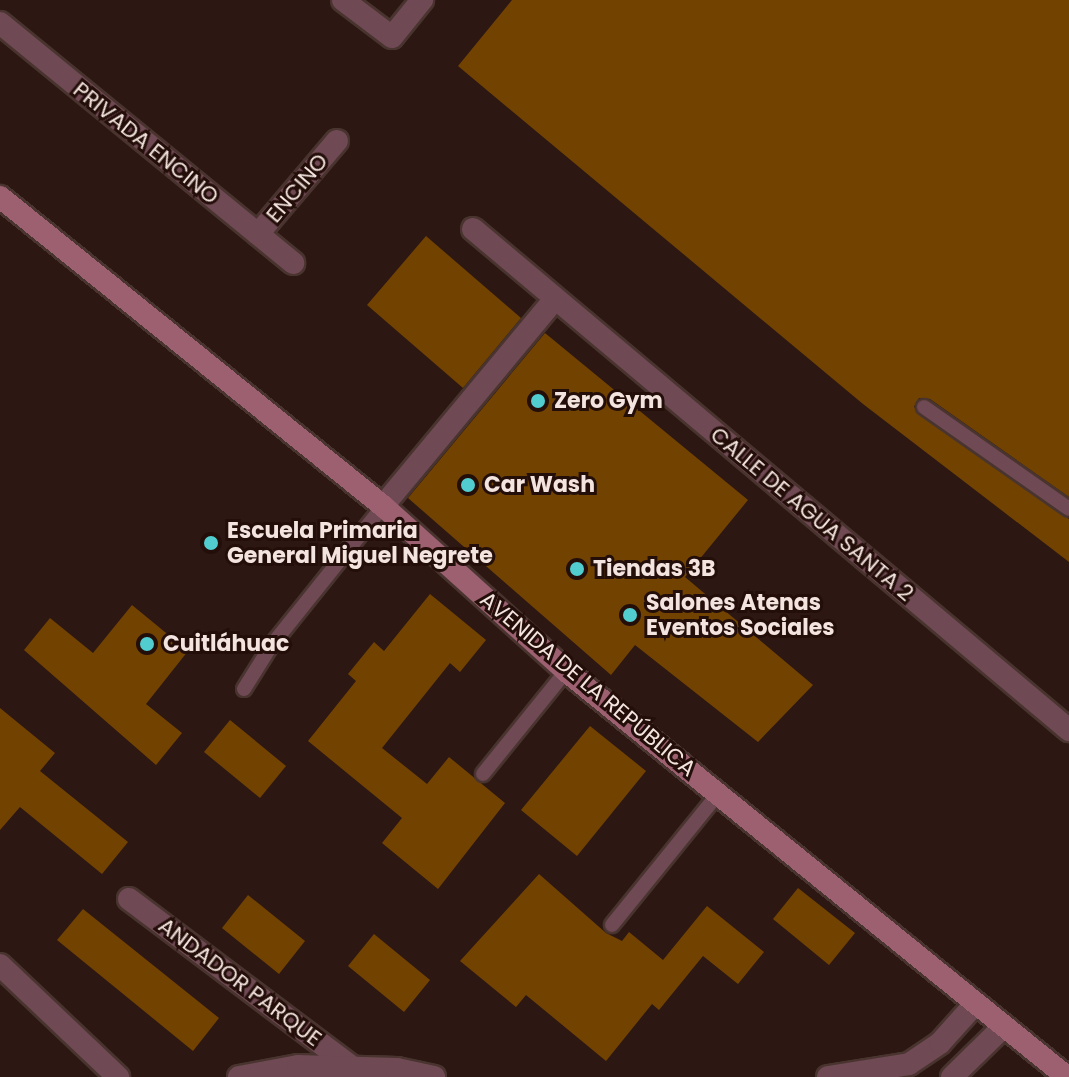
<!DOCTYPE html>
<meta charset="utf-8">
<style>
body{margin:0}
#map{position:relative;width:1069px;height:1077px;overflow:hidden;background:#2d1712;font-family:Poppins,sans-serif}
div>[style]{position:absolute}
.building>*{inset:0;background:#724300}
.roads{filter:drop-shadow(2px 0 #49342f) drop-shadow(-2px 0 #49342f) drop-shadow(0 2px #49342f) drop-shadow(0 -2px #49342f)}
.service>*{height:14px;margin:-7px;padding:0 7px;transform-origin:7px;border-radius:7px;background:#6f4953}
.minor>*{height:22px;margin:-11px;padding:0 11px;transform-origin:11px;border-radius:11px;background:#6f4953}
.secondary>*{height:22px;margin:-11px;padding:0 11px;transform-origin:11px;border-radius:11px;background:#9c6071}
.dots>*{width:22px;height:22px;translate:-50% -50%;box-sizing:border-box;border:4px solid #230e09;border-radius:50%}
span{translate:-50% -50%;white-space:nowrap;text-align:center;line-height:1.15;-webkit-text-stroke:6px #230e09;paint-order:stroke}
.street-label{font-size:22px;color:#f4e4e0}
.poi-label{font-size:22px;color:#f4e4e0;font-weight:700}
.left{translate:0 -50%;text-align:left}
</style>
<div id="map">
<div class="building">
<div style="clip-path:polygon(512px 0,1069px 0,1069px 497px,930px 399px,919px 398px,914px 407px,1069px 519px,1069px 562px,863px 404px,458px 66px)"></div>
<div style="clip-path:polygon(426px 236px,521px 318px,463px 388px,367px 305px)"></div>
<div style="clip-path:polygon(545px 333px,748px 500px,685px 577px,813px 685px,758px 742px,635px 645px,611px 675px,408px 498px)"></div>
<div style="clip-path:polygon(430px 594px,486px 640px,460px 672px,450px 663px,382px 748px,427px 784px,449px 757px,505px 803px,438px 889px,382px 843px,402px 818px,308px 741px,356px 681px,348px 674px,374px 642px,384px 651px)"></div>
<div style="clip-path:polygon(132px 605px,188px 651px,146px 704px,182px 733px,156px 765px,24px 650px,50px 618px,93px 653px)"></div>
<div style="clip-path:polygon(0 708px,55px 753px,40px 771px,128px 842px,102px 874px,20px 807px,0 830px)"></div>
<div style="clip-path:polygon(230px 720px,286px 766px,260px 798px,204px 752px)"></div>
<div style="clip-path:polygon(590px 726px,646px 771px,577px 856px,521px 810px)"></div>
<div style="clip-path:polygon(539px 874px,606px 933px,622px 941px,629px 932px,663px 960px,707px 906px,764px 952px,738px 984px,703px 956px,659px 1010px,652px 1004px,606px 1061px,526px 995px,516px 1007px,460px 961px)"></div>
<div style="clip-path:polygon(798px 888px,855px 933px,829px 965px,773px 919px)"></div>
<div style="clip-path:polygon(248px 895px,305px 941px,279px 974px,222px 928px)"></div>
<div style="clip-path:polygon(83px 909px,219px 1018px,193px 1051px,57px 940px)"></div>
<div style="clip-path:polygon(374px 934px,430px 980px,404px 1012px,348px 966px)"></div>
</div>
<div class="roads">
<div class="service">
<div style="left:924px;top:407px;width:177px;rotate:35.1deg"></div>
<div style="left:244px;top:689px;width:51px;rotate:-57.9deg"></div>
<div style="left:271px;top:646px;width:179px;rotate:-51.3deg"></div>
<div style="left:483px;top:774px;width:132px;rotate:-51.1deg"></div>
<div style="left:612px;top:925px;width:170px;rotate:-51deg"></div>
</div>
<div class="minor">
<div style="left:343px;top:0;width:61px;rotate:37.1deg"></div>
<div style="left:392px;top:37px;width:48px;rotate:-51deg"></div>
<div style="left:0;top:23px;width:379px;rotate:39.3deg"></div>
<div style="left:473px;top:229px;width:779px;rotate:40.05deg"></div>
<div style="left:258px;top:234px;width:122px;rotate:-49.7deg"></div>
<div style="left:383px;top:506px;width:269px;rotate:-50.3deg"></div>
<div style="left:129px;top:899px;width:278px;rotate:37deg"></div>
<div style="left:0;top:965px;width:163px;rotate:43.5deg"></div>
<div style="left:239px;top:1077px;width:60px;rotate:-10.6deg"></div>
<div style="left:298px;top:1066px;width:99px;rotate:1.7deg"></div>
<div style="left:397px;top:1069px;width:38px;rotate:12deg"></div>
<div style="left:828px;top:1077px;width:82px;rotate:-9.1deg"></div>
<div style="left:909px;top:1064px;width:37px;rotate:-34deg"></div>
<div style="left:940px;top:1043px;width:52px;rotate:-48.1deg"></div>
<div style="left:952px;top:1077px;width:71px;rotate:-44.4deg"></div>
</div>
<div class="secondary">
<div style="left:0;top:197px;width:492px;rotate:38.9deg"></div>
<div style="left:383px;top:506px;width:246px;rotate:42deg"></div>
<div style="left:566px;top:671px;width:645px;rotate:39.02deg"></div>
</div>
</div>
<div class="dots">
<div style="left:538px;top:401px;background:#52cdcf"></div>
<div style="left:468px;top:485px;background:#52cdcf"></div>
<div style="left:211px;top:543px;background:#52cdcf"></div>
<div style="left:577px;top:569px;background:#52cdcf"></div>
<div style="left:630px;top:615px;background:#52cdcf"></div>
<div style="left:147px;top:644px;background:#52cdcf"></div>
</div>
<div class="street-label">
<span style="left:146px;top:143px;rotate:39deg">PRIVADA ENCINO</span>
<span style="left:297px;top:188px;rotate:-50deg">ENCINO</span>
<span style="left:812px;top:514px;rotate:40deg">CALLE DE AGUA SANTA 2</span>
<span style="left:588px;top:684px;rotate:40deg">AVENIDA DE LA REPÚBLICA</span>
<span style="left:240px;top:982px;rotate:37deg">ANDADOR PARQUE</span>
</div>
<div class="poi-label">
<span class="left" style="left:554px;top:401px">Zero Gym</span>
<span class="left" style="left:484px;top:485px">Car Wash</span>
<span class="left" style="left:227px;top:543px">Escuela Primaria<br>General Miguel Negrete</span>
<span class="left" style="left:593px;top:569px">Tiendas 3B</span>
<span class="left" style="left:646px;top:615px">Salones Atenas<br>Eventos Sociales</span>
<span class="left" style="left:163px;top:644px">Cuitláhuac</span>
</div>
</div>
